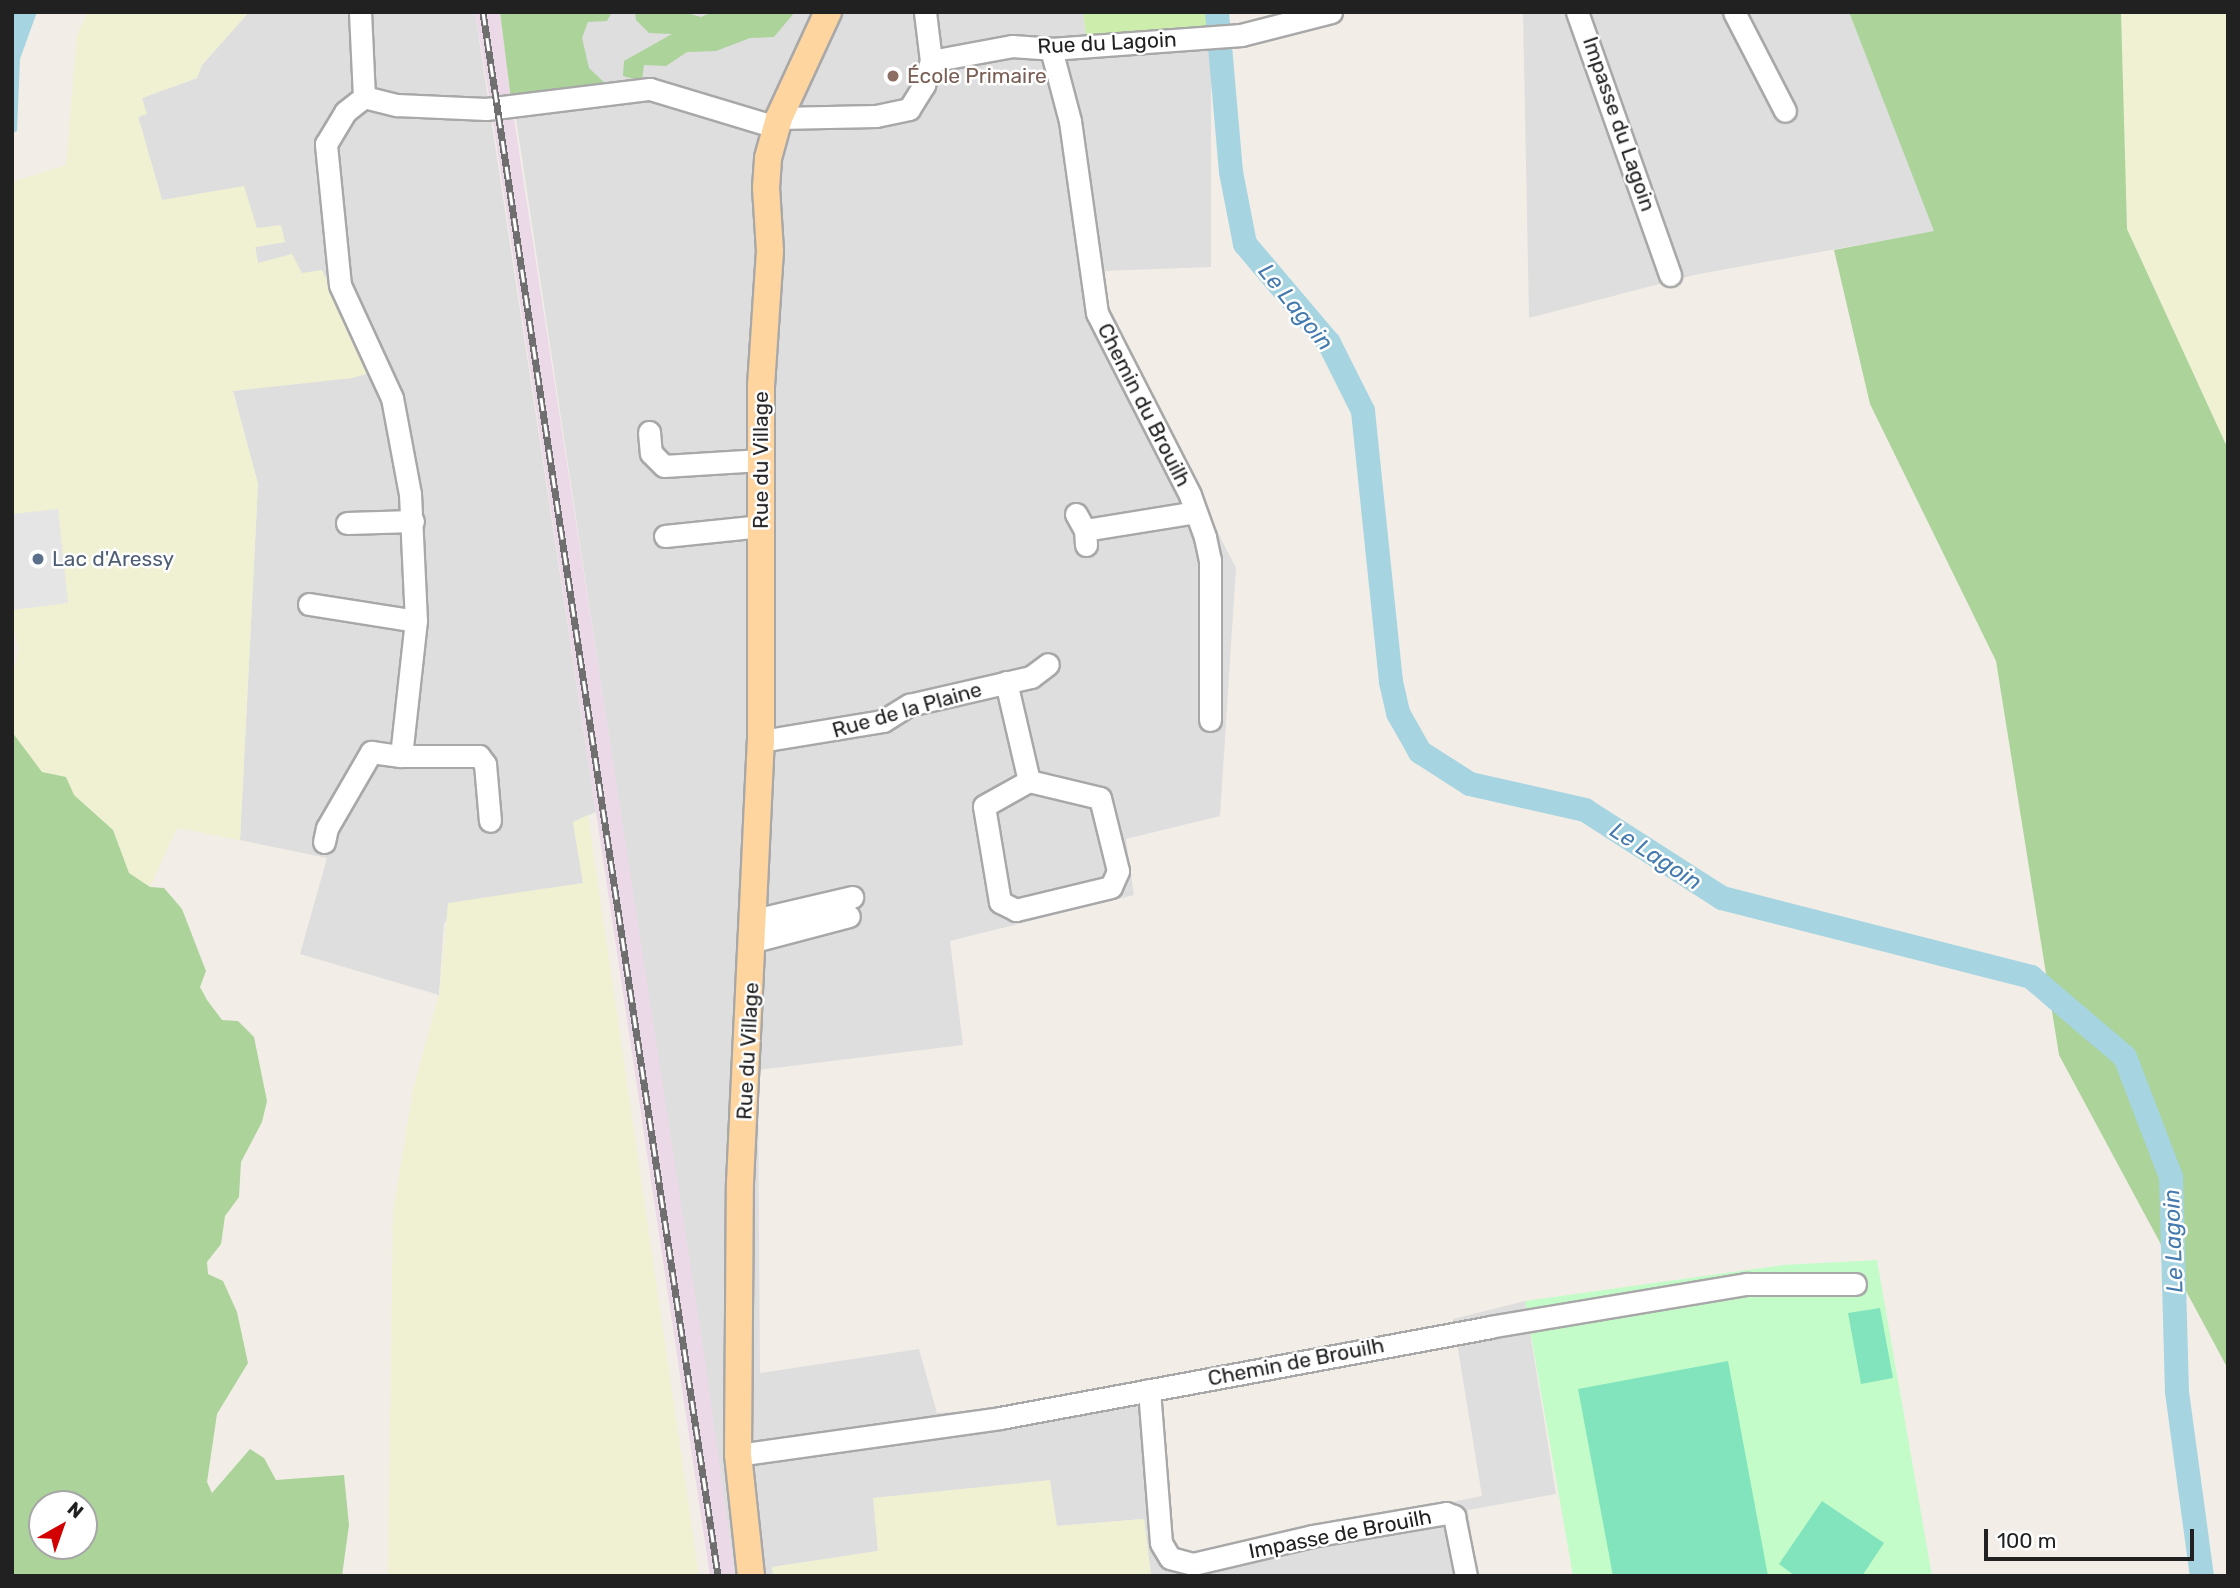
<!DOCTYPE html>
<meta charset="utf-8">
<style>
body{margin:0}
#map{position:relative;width:2240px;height:1588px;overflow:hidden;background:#f2eee7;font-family:Rubik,sans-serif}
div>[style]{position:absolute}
.residential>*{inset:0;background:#dfdede}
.industrial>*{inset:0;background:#ebd9e8}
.farmland>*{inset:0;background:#eff1d2}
.grass>*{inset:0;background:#ccedab}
.forest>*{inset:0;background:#abd39a}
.park>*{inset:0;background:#c3fcc8}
.pitch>*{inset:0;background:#82e4bd}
.parking>*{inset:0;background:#e5e5e5}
.water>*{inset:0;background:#a6d4e1}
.river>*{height:24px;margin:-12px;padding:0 12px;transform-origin:12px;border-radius:12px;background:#a6d4e1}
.roads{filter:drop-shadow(2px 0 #a8a8a8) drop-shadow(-2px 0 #a8a8a8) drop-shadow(0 2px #a8a8a8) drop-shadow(0 -2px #a8a8a8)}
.minor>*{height:21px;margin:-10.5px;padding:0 10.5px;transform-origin:10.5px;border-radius:10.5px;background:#fff}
.major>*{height:26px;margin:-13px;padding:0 13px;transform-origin:13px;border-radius:13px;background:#ffd59f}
.rail>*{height:7px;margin-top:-3.5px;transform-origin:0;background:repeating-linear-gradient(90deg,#fff 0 13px,#6f6f6f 0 26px);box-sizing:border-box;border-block:2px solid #6f6f6f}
.dots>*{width:19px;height:19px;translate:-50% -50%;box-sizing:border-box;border:4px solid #fff;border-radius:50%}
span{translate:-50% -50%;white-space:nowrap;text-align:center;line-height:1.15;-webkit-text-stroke:5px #fff;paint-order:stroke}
.street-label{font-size:21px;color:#212121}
.education-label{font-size:21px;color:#785e54}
.left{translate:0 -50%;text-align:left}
.service-label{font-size:21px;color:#4e5e75}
.water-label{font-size:23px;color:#447aae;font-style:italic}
.frame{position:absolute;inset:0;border:14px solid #212121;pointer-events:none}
.north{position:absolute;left:28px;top:1490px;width:70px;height:70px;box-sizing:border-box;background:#fff;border:2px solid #a6a6a6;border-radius:50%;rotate:40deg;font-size:19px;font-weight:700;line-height:28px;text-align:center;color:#212121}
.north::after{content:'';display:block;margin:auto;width:24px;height:32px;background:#d20001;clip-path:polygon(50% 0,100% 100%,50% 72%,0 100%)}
.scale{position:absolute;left:1984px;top:1529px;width:210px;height:32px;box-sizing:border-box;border:4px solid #212121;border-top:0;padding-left:9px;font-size:21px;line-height:24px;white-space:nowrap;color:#212121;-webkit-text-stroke:5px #fff;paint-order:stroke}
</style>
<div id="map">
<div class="residential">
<div style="clip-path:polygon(249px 12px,475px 12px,596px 812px,573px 822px,583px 883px,444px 923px,439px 995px,300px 954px,327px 858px,240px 840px,258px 484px,233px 391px,367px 374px,302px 273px,258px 263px,255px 247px,284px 242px,257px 228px,162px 200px,138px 116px,142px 98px,197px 78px,202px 65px)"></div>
<div style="clip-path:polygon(500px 12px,1083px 12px,1087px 42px,1211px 33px,1211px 267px,1103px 271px,1103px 309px,1236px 568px,1220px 816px,1126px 839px,1134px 895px,950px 941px,963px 1045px,758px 1070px,760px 1373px,919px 1349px,937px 1413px,1155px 1398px,1175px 1548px,1196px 1553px,1482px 1496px,1453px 1319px,1525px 1301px,1556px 1494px,1468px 1510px,1477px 1576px,1151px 1576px,1144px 1519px,1056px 1526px,1050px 1481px,874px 1498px,878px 1551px,773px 1567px,773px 1576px,735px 1576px)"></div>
<div style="clip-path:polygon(1523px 12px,1849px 12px,1935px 231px,1694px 275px,1529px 318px)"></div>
</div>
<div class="industrial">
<div style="clip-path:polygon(475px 12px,500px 12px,511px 99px,490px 102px)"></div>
<div style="clip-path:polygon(513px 112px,703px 1347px,735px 1576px,710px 1576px,492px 115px)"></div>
</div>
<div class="farmland">
<div style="clip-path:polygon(88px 12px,249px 12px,202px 65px,197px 78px,142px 98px,147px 114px,138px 117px,162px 200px,244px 186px,257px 228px,281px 225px,285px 242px,255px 247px,258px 263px,292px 254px,302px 273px,322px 270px,371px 372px,353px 378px,233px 391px,258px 484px,240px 840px,177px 828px,150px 887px,129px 873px,113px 830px,73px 795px,66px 777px,42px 772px,12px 732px,12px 677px,19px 650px,12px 621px,12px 182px,66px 165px,77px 35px)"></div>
<div style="clip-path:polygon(2121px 12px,2228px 12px,2228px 449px,2127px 229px)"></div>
<div style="clip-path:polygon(588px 815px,699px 1576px,388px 1576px,393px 1213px,413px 1089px,439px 995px,448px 903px,583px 883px,573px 822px)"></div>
<div style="clip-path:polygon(1050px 1480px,1057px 1526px,1144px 1519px,1151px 1576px,773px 1576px,772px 1567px,878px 1551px,873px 1498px)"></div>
</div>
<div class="grass">
<div style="clip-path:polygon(1083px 12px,1208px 12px,1211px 33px,1087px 43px)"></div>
</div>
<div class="forest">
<div style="clip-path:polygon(500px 12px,612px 12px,607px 21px,588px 22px,582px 38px,589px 68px,610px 88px,511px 99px)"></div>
<div style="clip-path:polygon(635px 12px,683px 12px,701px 17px,712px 12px,795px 12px,774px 37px,750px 38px,716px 51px,687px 52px,666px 66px,644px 65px,642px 80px,637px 80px,623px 76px,624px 61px,672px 34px,649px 33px,636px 20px)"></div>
<div style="clip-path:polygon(1849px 12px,2121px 12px,2127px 229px,2228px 449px,2228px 1369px,2059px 1055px,1996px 661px,1870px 404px,1834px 250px,1934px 231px)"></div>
<div style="clip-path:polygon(evenodd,12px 732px,42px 772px,66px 777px,74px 795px,113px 830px,129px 873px,150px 887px,164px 888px,182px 909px,206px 971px,200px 987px,207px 1000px,222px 1020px,238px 1021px,254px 1037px,267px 1101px,262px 1122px,241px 1162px,239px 1197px,225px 1216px,221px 1244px,207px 1262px,208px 1274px,223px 1281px,237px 1312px,248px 1363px,217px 1414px,207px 1482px,212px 1493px,250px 1449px,264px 1458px,276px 1480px,344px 1475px,349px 1525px,342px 1576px,12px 1576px,12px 732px,42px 1504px,84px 1504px,84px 1546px,42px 1546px,42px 1504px)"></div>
</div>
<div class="park">
<div style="clip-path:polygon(1877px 1260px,1932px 1576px,1573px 1576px,1525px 1301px,1783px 1265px)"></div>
</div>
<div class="pitch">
<div style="clip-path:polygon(1880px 1308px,1893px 1378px,1861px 1384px,1848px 1313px)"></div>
<div style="clip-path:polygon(1728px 1361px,1768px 1576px,1613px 1576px,1578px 1389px)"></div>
<div style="clip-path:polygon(1822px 1501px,1884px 1543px,1862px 1576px,1795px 1576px,1779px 1564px)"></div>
</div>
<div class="parking">
<div style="clip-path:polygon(58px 509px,68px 603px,12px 610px,12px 514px)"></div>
</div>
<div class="water">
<div style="clip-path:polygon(12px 12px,37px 12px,20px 59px,17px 131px,12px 133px)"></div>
</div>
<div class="river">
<div style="left:1217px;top:12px;width:161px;rotate:85deg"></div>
<div style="left:1231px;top:172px;width:73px;rotate:79deg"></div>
<div style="left:1245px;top:244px;width:130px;rotate:49.7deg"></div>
<div style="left:1329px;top:343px;width:76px;rotate:63.4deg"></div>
<div style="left:1363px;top:411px;width:272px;rotate:84.1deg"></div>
<div style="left:1391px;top:682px;width:32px;rotate:77deg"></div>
<div style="left:1398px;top:713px;width:45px;rotate:60.6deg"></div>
<div style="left:1420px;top:752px;width:59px;rotate:32.6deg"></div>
<div style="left:1470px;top:784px;width:118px;rotate:12.7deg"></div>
<div style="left:1585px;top:810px;width:163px;rotate:32.7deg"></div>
<div style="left:1722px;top:898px;width:319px;rotate:14.3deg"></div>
<div style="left:2031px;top:977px;width:123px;rotate:40.4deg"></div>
<div style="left:2125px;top:1057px;width:129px;rotate:69deg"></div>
<div style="left:2171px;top:1177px;width:215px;rotate:88.4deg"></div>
<div style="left:2177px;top:1392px;width:186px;rotate:82.3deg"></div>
</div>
<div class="roads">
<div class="minor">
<div style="left:360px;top:12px;width:85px;rotate:87.3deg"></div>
<div style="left:1577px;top:12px;width:279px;rotate:70.5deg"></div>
<div style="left:1734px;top:12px;width:111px;rotate:62.7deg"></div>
<div style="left:1051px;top:49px;width:74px;rotate:75.2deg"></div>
<div style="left:1070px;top:121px;width:194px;rotate:82deg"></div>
<div style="left:1097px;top:313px;width:204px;rotate:62.9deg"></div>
<div style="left:1190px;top:495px;width:45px;rotate:70.3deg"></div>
<div style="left:1205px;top:537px;width:24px;rotate:78deg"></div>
<div style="left:1210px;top:560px;width:160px;rotate:90deg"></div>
<div style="left:931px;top:61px;width:82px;rotate:-10.5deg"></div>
<div style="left:1012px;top:46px;width:39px;rotate:4deg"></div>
<div style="left:1051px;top:49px;width:191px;rotate:-4.2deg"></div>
<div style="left:1241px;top:35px;width:93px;rotate:-14.3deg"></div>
<div style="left:779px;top:118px;width:97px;rotate:-1.2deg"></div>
<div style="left:876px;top:116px;width:34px;rotate:-12deg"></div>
<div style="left:909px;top:109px;width:28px;rotate:-58deg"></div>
<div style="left:924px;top:85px;width:25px;rotate:-74deg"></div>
<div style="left:931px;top:61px;width:49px;rotate:-97deg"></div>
<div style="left:649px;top:432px;width:21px;rotate:85deg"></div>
<div style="left:651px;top:453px;width:18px;rotate:45deg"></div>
<div style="left:664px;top:466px;width:97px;rotate:-3.5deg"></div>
<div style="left:1076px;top:514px;width:18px;rotate:61deg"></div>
<div style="left:1085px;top:530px;width:15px;rotate:86deg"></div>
<div style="left:347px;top:523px;width:66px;rotate:-1.7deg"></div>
<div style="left:1085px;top:530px;width:112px;rotate:-9.2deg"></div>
<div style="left:665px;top:536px;width:97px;rotate:-5.9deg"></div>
<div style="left:309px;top:604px;width:108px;rotate:9deg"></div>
<div style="left:1006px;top:682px;width:102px;rotate:76.9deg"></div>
<div style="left:761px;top:741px;width:124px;rotate:-9.3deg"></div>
<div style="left:883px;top:721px;width:31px;rotate:-32deg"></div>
<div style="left:909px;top:705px;width:125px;rotate:-12.9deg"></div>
<div style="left:1031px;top:677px;width:21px;rotate:-37deg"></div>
<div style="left:401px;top:756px;width:78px"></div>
<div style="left:479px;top:756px;width:10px;rotate:53deg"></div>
<div style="left:485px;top:764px;width:57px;rotate:85deg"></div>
<div style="left:1029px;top:781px;width:73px;rotate:13.5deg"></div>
<div style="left:1100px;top:798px;width:75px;rotate:76.1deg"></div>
<div style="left:1118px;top:871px;width:17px;rotate:114deg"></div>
<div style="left:1111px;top:887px;width:98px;rotate:166.4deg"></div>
<div style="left:1016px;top:910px;width:18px;rotate:-153deg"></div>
<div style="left:1000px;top:902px;width:97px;rotate:-99.5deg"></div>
<div style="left:984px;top:806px;width:51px;rotate:-29.1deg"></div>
<div style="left:324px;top:842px;width:14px;rotate:-78deg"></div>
<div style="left:327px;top:828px;width:88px;rotate:-59.9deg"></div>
<div style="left:371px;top:752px;width:30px;rotate:8deg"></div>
<div style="left:401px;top:756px;width:136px;rotate:-83.7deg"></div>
<div style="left:416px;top:621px;width:127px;rotate:-92.7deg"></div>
<div style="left:410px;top:494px;width:98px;rotate:-100.6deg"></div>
<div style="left:392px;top:398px;width:124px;rotate:-114.7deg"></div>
<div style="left:340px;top:285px;width:142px;rotate:-95.7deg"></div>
<div style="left:326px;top:144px;width:37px;rotate:-59deg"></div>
<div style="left:345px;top:112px;width:24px;rotate:-38deg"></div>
<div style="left:364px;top:97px;width:34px;rotate:14deg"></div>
<div style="left:397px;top:105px;width:89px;rotate:2.6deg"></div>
<div style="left:486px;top:109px;width:165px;rotate:-7deg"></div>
<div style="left:650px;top:89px;width:132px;rotate:16.8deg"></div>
<div style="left:754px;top:920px;width:101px;rotate:-13.2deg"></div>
<div style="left:754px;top:941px;width:98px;rotate:-14.7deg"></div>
<div style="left:1149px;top:1390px;width:153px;rotate:85.5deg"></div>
<div style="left:1161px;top:1543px;width:17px;rotate:59deg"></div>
<div style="left:1170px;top:1558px;width:24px;rotate:15deg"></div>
<div style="left:1193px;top:1564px;width:122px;rotate:-13.2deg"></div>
<div style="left:1312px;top:1536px;width:136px;rotate:-9.7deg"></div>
<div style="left:1446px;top:1513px;width:9px;rotate:21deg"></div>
<div style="left:1454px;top:1516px;width:61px;rotate:78.7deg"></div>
<div style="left:738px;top:1455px;width:265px;rotate:-8deg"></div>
<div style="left:1000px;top:1418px;width:497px;rotate:-10.5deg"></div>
<div style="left:1489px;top:1327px;width:262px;rotate:-9.5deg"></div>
<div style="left:1747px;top:1284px;width:108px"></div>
</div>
<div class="major">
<div style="left:751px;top:1576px;width:122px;rotate:-96.1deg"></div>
<div style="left:738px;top:1455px;width:272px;rotate:-89.6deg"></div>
<div style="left:740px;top:1183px;width:442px;rotate:-87.3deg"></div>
<div style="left:761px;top:741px;width:355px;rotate:-90deg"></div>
<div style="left:761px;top:386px;width:135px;rotate:-86.2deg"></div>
<div style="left:770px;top:251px;width:63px;rotate:-93.6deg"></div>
<div style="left:766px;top:188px;width:30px;rotate:-86deg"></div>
<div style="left:768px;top:158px;width:41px;rotate:-74.6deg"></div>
<div style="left:779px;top:118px;width:117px;rotate:-65.2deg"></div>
</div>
</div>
<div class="rail">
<div style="left:483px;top:12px;width:1582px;rotate:81.45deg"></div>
</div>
<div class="dots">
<div style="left:893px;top:76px;background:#8d6e63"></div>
<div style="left:38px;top:559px;background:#5c6f8a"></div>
</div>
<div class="street-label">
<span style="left:1107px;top:43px;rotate:-3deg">Rue du Lagoin</span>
<span style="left:1619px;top:124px;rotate:71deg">Impasse du Lagoin</span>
<span style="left:1144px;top:405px;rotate:63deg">Chemin du Brouilh</span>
<span style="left:761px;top:460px;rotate:-90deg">Rue du Village</span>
<span style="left:907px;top:710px;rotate:-16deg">Rue de la Plaine</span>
<span style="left:748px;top:1051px;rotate:-87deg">Rue du Village</span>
<span style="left:1296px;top:1362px;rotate:-11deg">Chemin de Brouilh</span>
<span style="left:1340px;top:1534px;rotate:-11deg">Impasse de Brouilh</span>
</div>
<div class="education-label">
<span class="left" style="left:907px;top:76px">École Primaire</span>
</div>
<div class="service-label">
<span class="left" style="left:52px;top:559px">Lac d'Aressy</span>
</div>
<div class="water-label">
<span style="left:1296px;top:307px;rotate:51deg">Le Lagoin</span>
<span style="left:1656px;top:856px;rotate:33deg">Le Lagoin</span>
<span style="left:2173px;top:1241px;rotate:-92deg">Le Lagoin</span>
</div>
<div class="frame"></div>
<div class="north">N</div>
<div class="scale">100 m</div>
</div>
